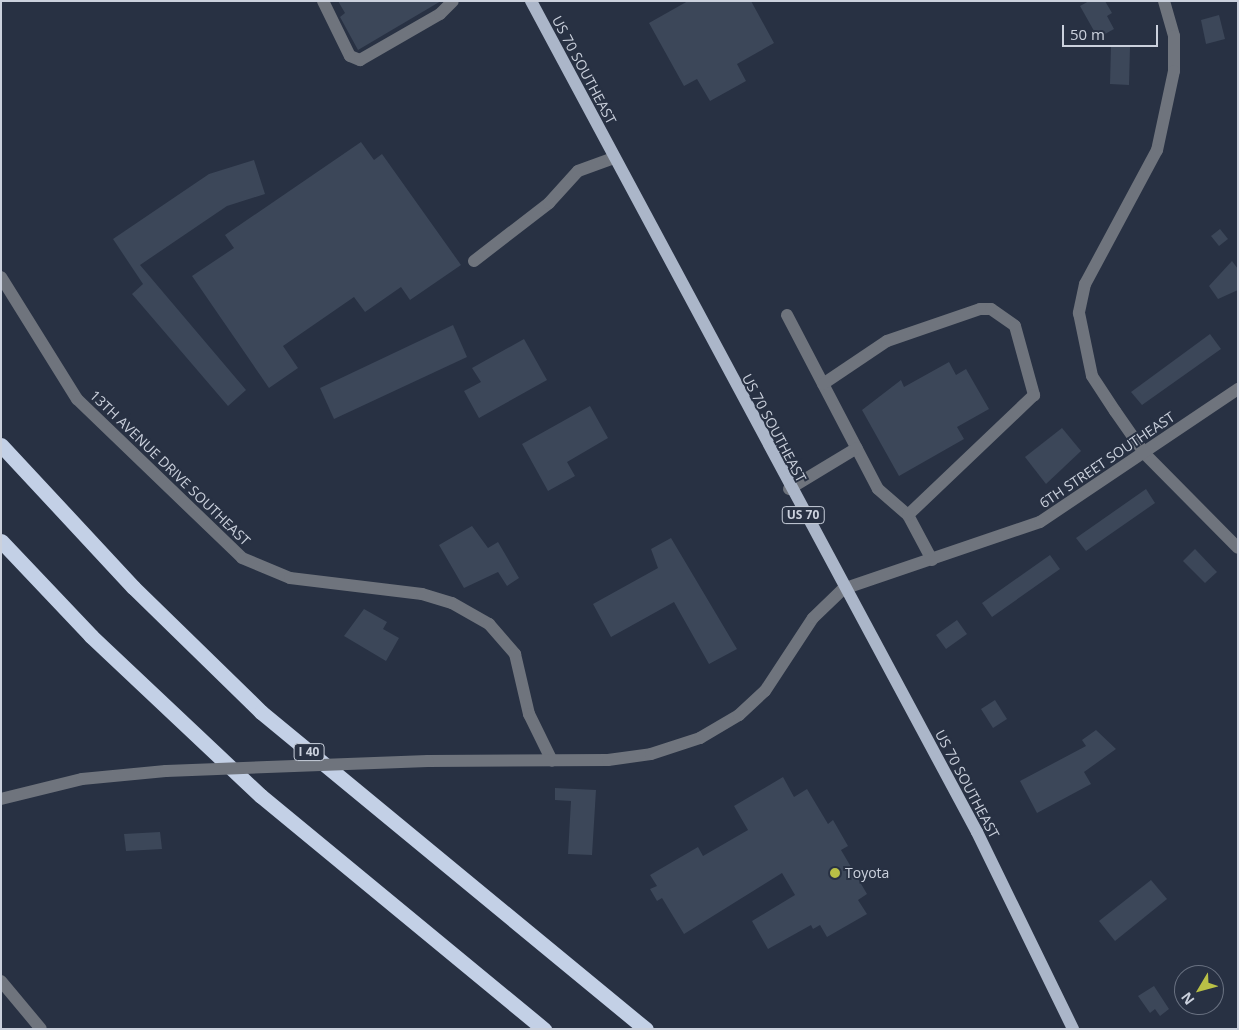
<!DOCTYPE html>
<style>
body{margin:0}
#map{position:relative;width:1239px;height:1030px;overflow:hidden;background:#283143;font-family:"Open Sans",sans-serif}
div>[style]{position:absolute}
.building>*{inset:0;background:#3c4759}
.minor>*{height:12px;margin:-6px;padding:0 6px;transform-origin:6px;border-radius:6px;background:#6f747d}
.major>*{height:12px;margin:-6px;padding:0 6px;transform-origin:6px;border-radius:6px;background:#abb6c9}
.highway>*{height:15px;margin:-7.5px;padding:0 7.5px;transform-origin:7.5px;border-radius:7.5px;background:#c3d0e6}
.minor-bridge>*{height:12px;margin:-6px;padding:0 6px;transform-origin:6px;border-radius:6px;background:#6f747d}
.dots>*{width:14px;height:14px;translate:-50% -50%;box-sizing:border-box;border:2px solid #283143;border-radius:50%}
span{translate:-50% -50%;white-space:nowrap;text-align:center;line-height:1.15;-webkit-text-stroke:4px #283143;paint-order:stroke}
.shield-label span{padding:1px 4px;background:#283143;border:1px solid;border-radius:4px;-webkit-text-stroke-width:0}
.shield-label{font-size:12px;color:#cbd1dd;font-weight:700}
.street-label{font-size:14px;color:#cbd1dd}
.poi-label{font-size:14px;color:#cbd1dd}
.left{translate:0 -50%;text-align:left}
.frame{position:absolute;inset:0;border:2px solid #cbd1dd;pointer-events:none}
.north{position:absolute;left:1174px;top:965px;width:50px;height:50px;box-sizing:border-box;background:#283143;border:1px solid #697181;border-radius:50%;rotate:233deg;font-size:14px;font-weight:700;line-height:20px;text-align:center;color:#cbd1dd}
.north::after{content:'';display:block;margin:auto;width:18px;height:22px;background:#b9c046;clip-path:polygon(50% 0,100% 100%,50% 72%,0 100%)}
.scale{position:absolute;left:1062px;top:25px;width:96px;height:22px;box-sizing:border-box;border:2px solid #cbd1dd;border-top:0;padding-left:6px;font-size:15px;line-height:18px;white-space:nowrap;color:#cbd1dd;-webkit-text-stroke:4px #283143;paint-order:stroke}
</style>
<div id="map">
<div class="building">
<div style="clip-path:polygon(338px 1px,441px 1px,358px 50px,340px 17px,345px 13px)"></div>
<div style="clip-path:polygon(688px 1px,751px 1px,774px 43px,737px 64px,746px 81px,710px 101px,697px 79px,684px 86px,649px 23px)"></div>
<div style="clip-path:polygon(1089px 1px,1105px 1px,1112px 13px,1107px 16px,1114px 29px,1098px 38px,1080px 6px)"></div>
<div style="clip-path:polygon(1219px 15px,1225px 39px,1206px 44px,1201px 20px)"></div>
<div style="clip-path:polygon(1111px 46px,1130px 47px,1129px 85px,1110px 84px)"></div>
<div style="clip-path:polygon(361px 142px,374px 160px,382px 154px,461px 265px,410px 300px,401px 287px,365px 312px,354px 297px,283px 346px,298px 368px,269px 388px,192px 276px,234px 248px,225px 235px)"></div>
<div style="clip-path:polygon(254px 160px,265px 194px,227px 206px,140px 265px,246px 390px,228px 406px,132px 294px,143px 284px,113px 239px,209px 174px)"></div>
<div style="clip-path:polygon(1220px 229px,1228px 239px,1219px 246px,1211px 236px)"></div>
<div style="clip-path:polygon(1232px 261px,1238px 269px,1238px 290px,1218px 299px,1209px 286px)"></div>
<div style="clip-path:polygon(453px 325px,467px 357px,334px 419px,320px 388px)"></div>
<div style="clip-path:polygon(1210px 334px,1221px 349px,1142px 405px,1131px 392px)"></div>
<div style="clip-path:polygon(524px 339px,547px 380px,479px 418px,464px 391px,481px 382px,472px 368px)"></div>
<div style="clip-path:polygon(949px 362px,956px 375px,966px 369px,989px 409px,957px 427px,964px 439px,899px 476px,862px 410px,901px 380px,904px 387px)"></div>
<div style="clip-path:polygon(590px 406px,608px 438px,567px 462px,575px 476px,548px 491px,522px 444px)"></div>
<div style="clip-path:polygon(1062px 428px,1081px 451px,1046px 484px,1025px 457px)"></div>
<div style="clip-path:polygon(1146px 489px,1155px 503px,1086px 551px,1076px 538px)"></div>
<div style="clip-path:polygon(472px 526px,488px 548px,498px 542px,519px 578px,507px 586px,498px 572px,464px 588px,439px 545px)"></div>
<div style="clip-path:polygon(671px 538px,737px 649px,709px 664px,674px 602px,611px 637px,593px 604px,658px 568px,651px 549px)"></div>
<div style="clip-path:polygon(1195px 549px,1217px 572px,1205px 583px,1183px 561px)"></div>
<div style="clip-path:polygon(1050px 555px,1060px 569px,992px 617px,982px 603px)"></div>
<div style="clip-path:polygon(364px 609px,387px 622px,383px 629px,399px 638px,386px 661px,344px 636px)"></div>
<div style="clip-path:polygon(957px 620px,967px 634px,946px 649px,936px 635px)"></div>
<div style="clip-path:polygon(995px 700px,1007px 719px,993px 728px,981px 709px)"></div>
<div style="clip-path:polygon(1096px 730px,1116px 749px,1084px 772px,1091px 784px,1037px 813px,1020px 781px,1086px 746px,1082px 740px)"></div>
<div style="clip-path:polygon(783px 777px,794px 797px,807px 789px,828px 824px,833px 820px,848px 846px,841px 850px,867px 894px,858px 900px,867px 914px,827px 937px,820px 925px,813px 929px,811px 925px,768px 949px,752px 921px,795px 895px,782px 873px,684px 934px,662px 898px,657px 901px,650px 889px,657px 886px,650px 875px,698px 847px,703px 856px,748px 830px,734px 806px)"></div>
<div style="clip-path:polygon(555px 788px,596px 790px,592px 855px,568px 854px,571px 801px,555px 800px)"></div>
<div style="clip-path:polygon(160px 832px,162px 849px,126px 851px,124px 834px)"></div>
<div style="clip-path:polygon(1151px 880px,1167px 899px,1115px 941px,1099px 921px)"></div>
<div style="clip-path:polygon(1154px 986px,1169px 1009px,1160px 1016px,1155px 1009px,1150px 1013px,1138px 996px)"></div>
</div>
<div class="minor">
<div style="left:323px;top:1px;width:61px;rotate:63.9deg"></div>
<div style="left:350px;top:56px;width:11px;rotate:22deg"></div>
<div style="left:360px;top:60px;width:92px;rotate:-29.9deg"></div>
<div style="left:440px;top:14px;width:18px;rotate:-45deg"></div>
<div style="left:1164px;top:1px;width:36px;rotate:74deg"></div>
<div style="left:1174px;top:36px;width:35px;rotate:90deg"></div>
<div style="left:1174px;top:71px;width:81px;rotate:102.1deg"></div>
<div style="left:1157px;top:150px;width:152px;rotate:118.2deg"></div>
<div style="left:1085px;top:284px;width:30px;rotate:102deg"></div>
<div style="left:1079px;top:313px;width:64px;rotate:78.3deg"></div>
<div style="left:1092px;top:376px;width:42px;rotate:56.7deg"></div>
<div style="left:1115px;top:411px;width:52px;rotate:55.1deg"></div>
<div style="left:1145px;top:454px;width:132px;rotate:45.3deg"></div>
<div style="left:474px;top:261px;width:95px;rotate:-37.7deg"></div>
<div style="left:549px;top:203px;width:43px;rotate:-47.8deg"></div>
<div style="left:578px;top:171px;width:38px;rotate:-20deg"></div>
<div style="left:1px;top:277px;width:144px;rotate:58.1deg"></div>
<div style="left:77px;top:399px;width:229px;rotate:43.9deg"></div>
<div style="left:242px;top:558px;width:52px;rotate:22.6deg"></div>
<div style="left:290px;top:578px;width:133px;rotate:6.9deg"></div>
<div style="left:422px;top:594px;width:31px;rotate:17deg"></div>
<div style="left:452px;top:603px;width:43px;rotate:29.6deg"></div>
<div style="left:489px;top:624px;width:40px;rotate:49deg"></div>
<div style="left:515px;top:654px;width:62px;rotate:76.9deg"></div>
<div style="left:529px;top:714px;width:52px;rotate:63.9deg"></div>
<div style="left:787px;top:315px;width:196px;rotate:62.4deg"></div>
<div style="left:878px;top:489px;width:40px;rotate:41deg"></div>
<div style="left:908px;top:515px;width:51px;rotate:61.9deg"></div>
<div style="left:823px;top:384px;width:77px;rotate:-33.9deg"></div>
<div style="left:887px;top:341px;width:98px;rotate:-19deg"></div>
<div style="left:980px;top:309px;width:11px"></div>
<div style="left:991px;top:309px;width:29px;rotate:35deg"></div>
<div style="left:1015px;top:326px;width:72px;rotate:74.6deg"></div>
<div style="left:1034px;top:395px;width:174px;rotate:136.4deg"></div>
<div style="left:789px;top:489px;width:79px;rotate:-31.1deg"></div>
<div style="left:428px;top:761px;width:180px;rotate:-0.3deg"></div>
<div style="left:608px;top:760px;width:43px;rotate:-7.9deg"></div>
<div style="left:651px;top:754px;width:52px;rotate:-18.1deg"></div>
<div style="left:700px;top:738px;width:45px;rotate:-30.5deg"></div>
<div style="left:739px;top:715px;width:35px;rotate:-43deg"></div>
<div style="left:765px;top:691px;width:87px;rotate:-56.7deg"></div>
<div style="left:813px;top:618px;width:42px;rotate:-44deg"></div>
<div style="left:843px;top:589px;width:208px;rotate:-18.8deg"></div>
<div style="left:1040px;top:522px;width:239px;rotate:-33.9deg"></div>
<div style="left:1px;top:799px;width:83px;rotate:-13.9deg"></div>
<div style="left:82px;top:779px;width:84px;rotate:-5.4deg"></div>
<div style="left:1px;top:981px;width:62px;rotate:50.2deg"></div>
</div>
<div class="major">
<div style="left:531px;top:1px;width:943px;rotate:61.78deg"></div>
<div style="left:977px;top:832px;width:219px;rotate:64deg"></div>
</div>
<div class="highway">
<div style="left:1px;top:445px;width:194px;rotate:47.1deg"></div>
<div style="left:133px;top:587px;width:179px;rotate:44.3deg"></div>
<div style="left:261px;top:712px;width:499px;rotate:39.5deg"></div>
<div style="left:1px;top:541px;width:131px;rotate:46.5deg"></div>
<div style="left:91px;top:636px;width:233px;rotate:43.3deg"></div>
<div style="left:261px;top:796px;width:367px;rotate:39.5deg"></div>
</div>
<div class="minor-bridge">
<div style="left:166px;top:771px;width:262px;rotate:-2.2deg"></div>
</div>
<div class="dots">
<div style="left:835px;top:873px;background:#b9c046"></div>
</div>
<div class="shield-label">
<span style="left:803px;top:515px">US 70</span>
<span style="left:309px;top:752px">I 40</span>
</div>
<div class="street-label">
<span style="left:584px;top:70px;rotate:62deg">US 70 SOUTHEAST</span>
<span style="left:774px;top:428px;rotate:62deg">US 70 SOUTHEAST</span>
<span style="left:1107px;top:460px;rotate:-34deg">6TH STREET SOUTHEAST</span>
<span style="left:170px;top:468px;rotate:44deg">13TH AVENUE DRIVE SOUTHEAST</span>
<span style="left:967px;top:784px;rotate:62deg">US 70 SOUTHEAST</span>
</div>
<div class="poi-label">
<span class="left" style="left:845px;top:873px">Toyota</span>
</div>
<div class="frame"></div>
<div class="north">N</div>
<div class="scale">50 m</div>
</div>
